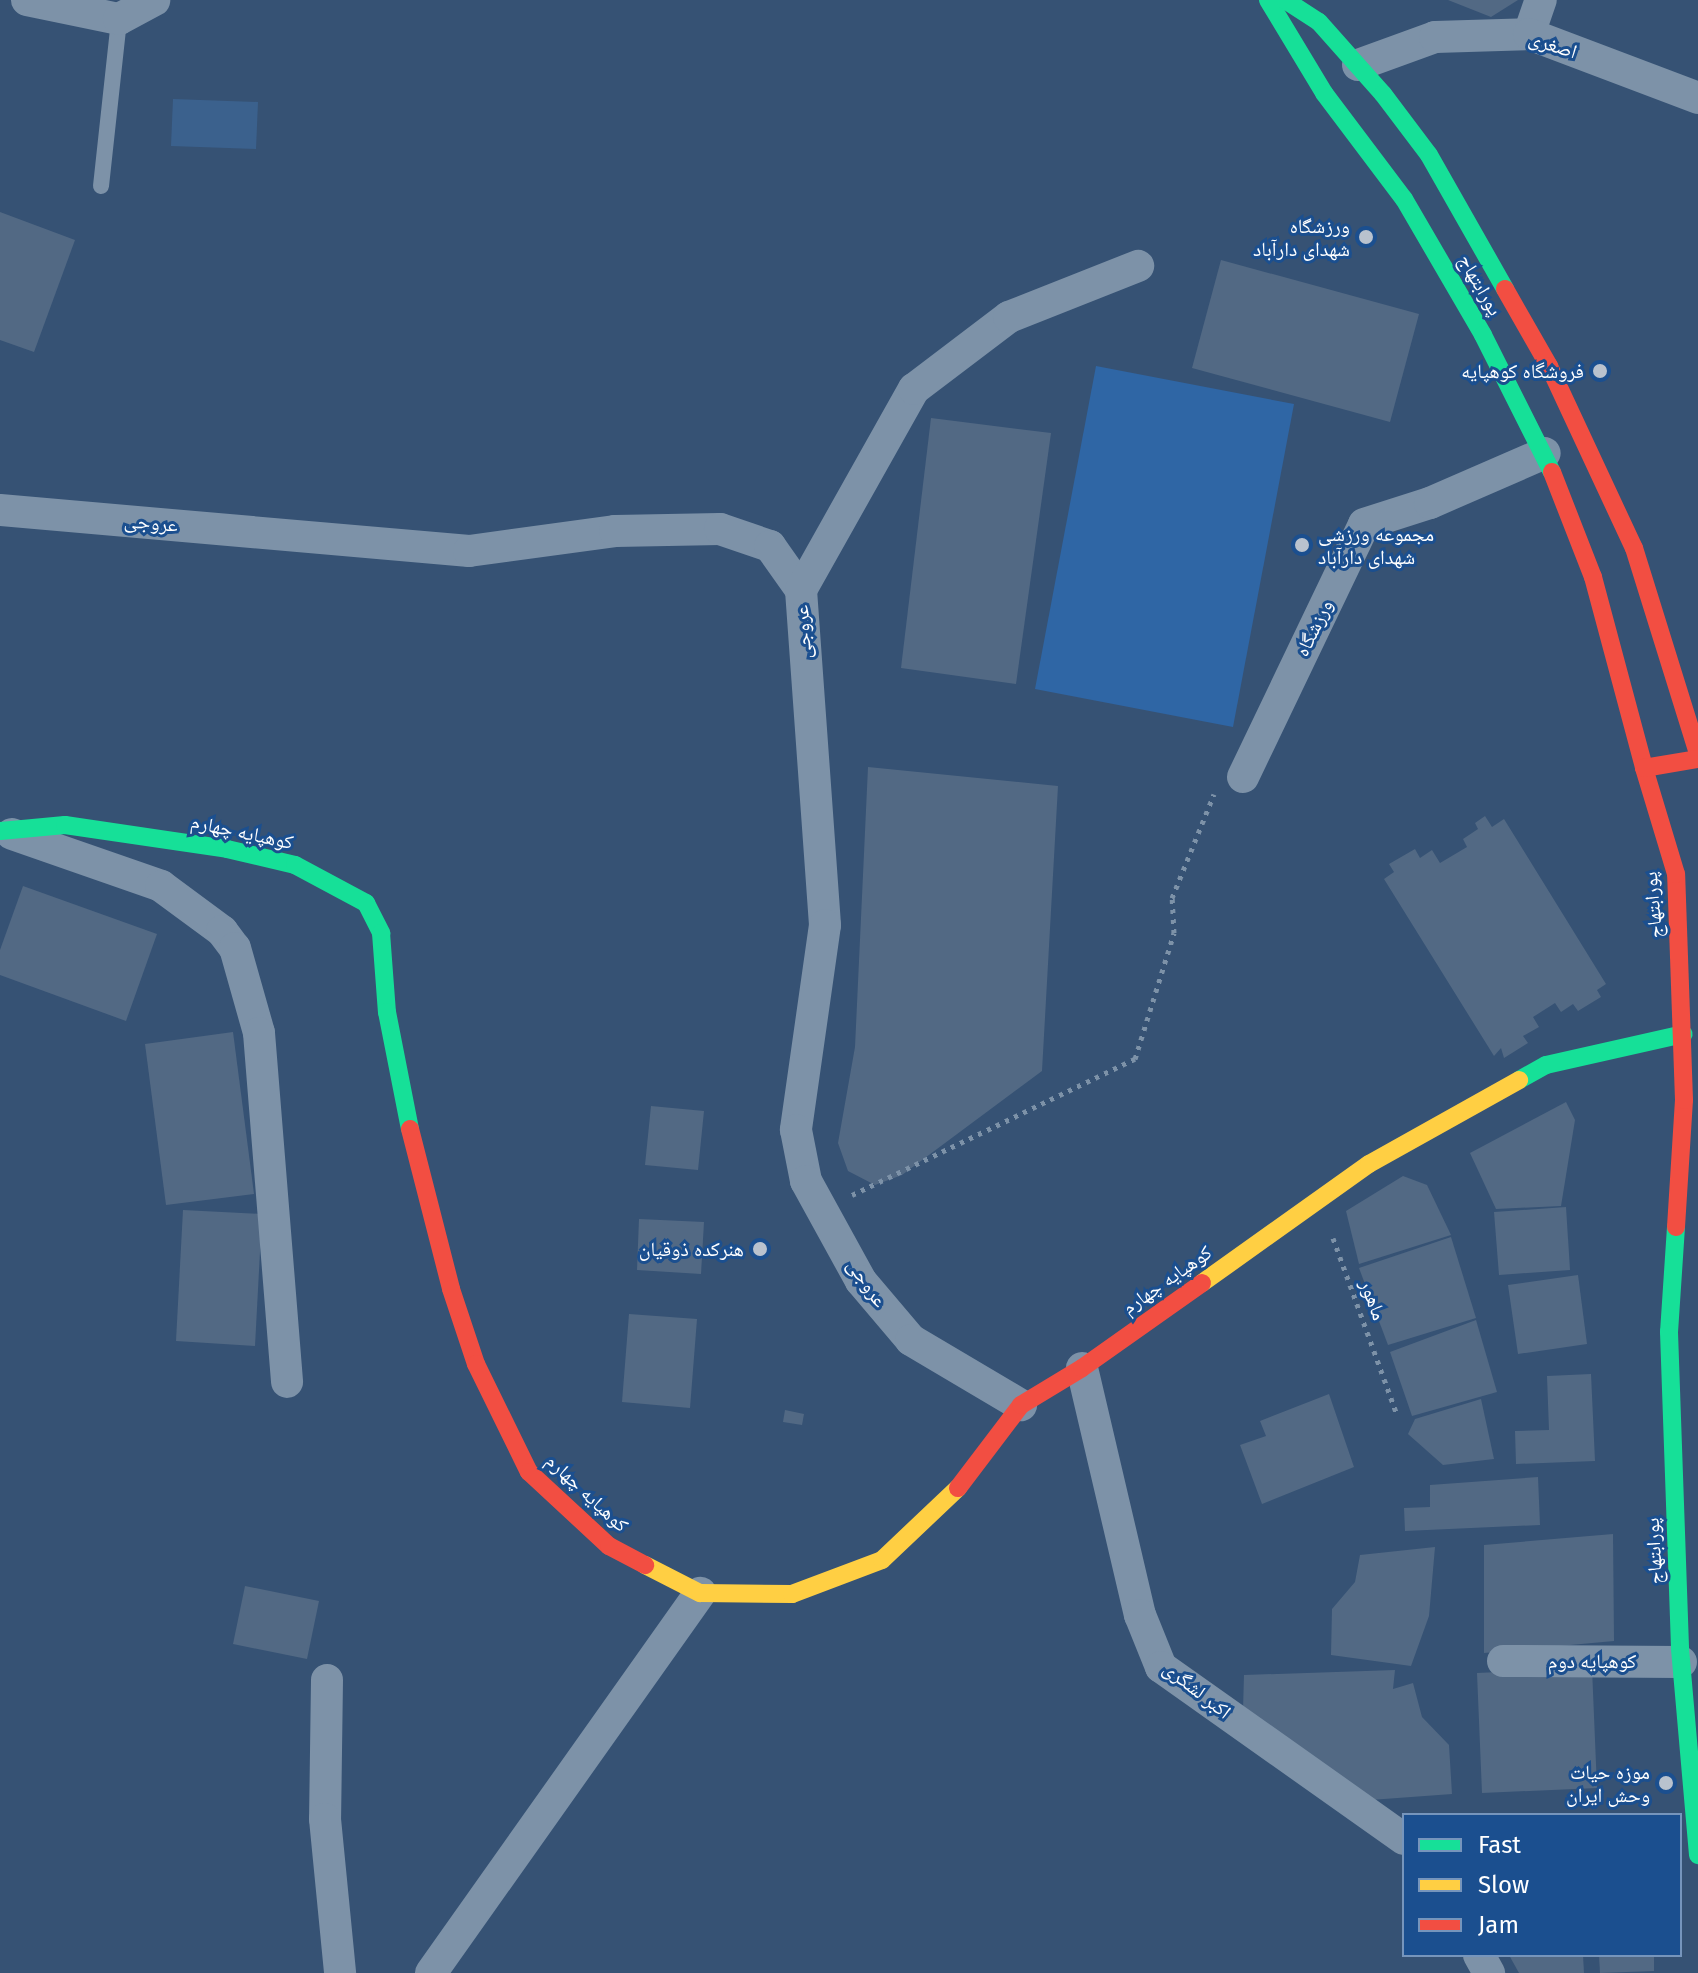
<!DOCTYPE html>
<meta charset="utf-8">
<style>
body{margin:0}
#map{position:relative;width:1698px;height:1973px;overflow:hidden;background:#365274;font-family:"Fira Sans","Noto Naskh Arabic",sans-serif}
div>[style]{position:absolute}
.green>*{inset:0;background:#2f66a5}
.water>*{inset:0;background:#3b618d}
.building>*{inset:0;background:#526984}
.path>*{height:5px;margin-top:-2.5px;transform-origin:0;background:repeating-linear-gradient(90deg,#7d92a8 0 4px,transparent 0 10px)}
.lane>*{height:16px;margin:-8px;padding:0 8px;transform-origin:8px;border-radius:8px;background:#7d92a8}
.street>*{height:32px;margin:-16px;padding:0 16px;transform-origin:16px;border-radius:16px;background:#7d92a8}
.fast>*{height:18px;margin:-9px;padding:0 9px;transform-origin:9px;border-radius:9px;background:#16e098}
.slow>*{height:18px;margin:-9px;padding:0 9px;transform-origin:9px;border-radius:9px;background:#ffcf43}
.jam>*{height:18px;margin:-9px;padding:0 9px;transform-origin:9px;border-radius:9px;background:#f24e42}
.dots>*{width:22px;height:22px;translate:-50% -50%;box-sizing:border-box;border:4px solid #1b4f8f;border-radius:50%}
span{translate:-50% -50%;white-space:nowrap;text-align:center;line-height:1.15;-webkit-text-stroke:6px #1b4f8f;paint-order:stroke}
.street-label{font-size:20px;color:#fff}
.poi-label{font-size:20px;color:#fff}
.right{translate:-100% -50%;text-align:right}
.left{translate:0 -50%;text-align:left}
.legend{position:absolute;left:1402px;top:1813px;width:280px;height:144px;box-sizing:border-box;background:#1b4f8f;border:2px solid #7695bc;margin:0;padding:10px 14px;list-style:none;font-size:24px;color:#fff}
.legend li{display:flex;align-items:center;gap:16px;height:40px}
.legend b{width:40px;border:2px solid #7695bc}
</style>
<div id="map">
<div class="green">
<div style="clip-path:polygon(1096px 366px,1294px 404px,1233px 727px,1035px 689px)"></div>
</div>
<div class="water">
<div style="clip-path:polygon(173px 99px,258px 102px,256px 149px,171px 146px)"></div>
</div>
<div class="building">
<div style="clip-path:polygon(1448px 0,1518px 0,1491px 17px)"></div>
<div style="clip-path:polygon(0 212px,75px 240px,34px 352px,0 340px)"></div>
<div style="clip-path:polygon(1221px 260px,1419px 314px,1390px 422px,1192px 368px)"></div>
<div style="clip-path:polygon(931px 418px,1051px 433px,1016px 684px,901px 668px)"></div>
<div style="clip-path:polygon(868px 767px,1058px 786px,1042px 1071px,902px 1175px,875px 1185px,848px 1171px,838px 1143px,855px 1047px)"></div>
<div style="clip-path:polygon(1485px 816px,1492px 827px,1504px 819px,1606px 984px,1597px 990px,1601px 997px,1578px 1011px,1573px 1004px,1561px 1012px,1555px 1003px,1533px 1017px,1539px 1027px,1523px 1036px,1528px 1043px,1504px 1058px,1501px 1048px,1494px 1056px,1384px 879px,1394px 872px,1389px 864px,1415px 849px,1420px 858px,1432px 850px,1440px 863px,1467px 847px,1463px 839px,1478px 829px,1475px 823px)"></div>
<div style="clip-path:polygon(23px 886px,157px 934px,126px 1021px,0 975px,0 950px)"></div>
<div style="clip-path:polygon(233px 1032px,254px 1194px,166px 1205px,145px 1044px)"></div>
<div style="clip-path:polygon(1566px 1102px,1575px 1120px,1561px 1206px,1496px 1209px,1470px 1153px)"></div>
<div style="clip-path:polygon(651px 1106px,704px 1111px,698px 1170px,645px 1165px)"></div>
<div style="clip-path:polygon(1403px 1176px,1427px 1185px,1451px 1235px,1359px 1264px,1346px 1211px)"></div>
<div style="clip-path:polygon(1566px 1207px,1570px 1270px,1499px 1275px,1494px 1212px)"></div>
<div style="clip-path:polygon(183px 1210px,262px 1214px,255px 1346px,176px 1341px)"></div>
<div style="clip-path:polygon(639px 1219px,704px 1222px,701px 1274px,637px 1270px)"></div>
<div style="clip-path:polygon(1451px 1237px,1476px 1318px,1388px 1345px,1359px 1268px)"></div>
<div style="clip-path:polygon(1578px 1275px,1587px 1344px,1518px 1354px,1508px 1285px)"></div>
<div style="clip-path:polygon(629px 1314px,697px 1319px,690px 1408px,622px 1402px)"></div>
<div style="clip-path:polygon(1476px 1320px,1497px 1392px,1412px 1416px,1390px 1352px)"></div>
<div style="clip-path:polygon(1591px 1374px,1595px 1461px,1516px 1464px,1515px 1431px,1549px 1430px,1547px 1376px)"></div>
<div style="clip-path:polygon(1329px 1394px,1354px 1467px,1262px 1504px,1240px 1445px,1266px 1436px,1260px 1421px)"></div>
<div style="clip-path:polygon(1481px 1399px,1494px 1459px,1443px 1465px,1408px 1434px,1415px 1419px)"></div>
<div style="clip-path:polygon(785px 1410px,804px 1414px,802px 1425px,783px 1422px)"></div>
<div style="clip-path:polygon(1538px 1477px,1540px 1525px,1405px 1531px,1404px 1508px,1430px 1507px,1430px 1485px)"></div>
<div style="clip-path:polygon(1613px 1534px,1614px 1641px,1484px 1653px,1484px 1545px)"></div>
<div style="clip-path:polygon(1435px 1547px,1429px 1616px,1411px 1666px,1331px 1655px,1332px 1609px,1355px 1582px,1360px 1555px)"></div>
<div style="clip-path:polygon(245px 1586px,319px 1601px,307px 1659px,233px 1644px)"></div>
<div style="clip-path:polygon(1592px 1668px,1597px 1788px,1482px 1793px,1477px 1673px)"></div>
<div style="clip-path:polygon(1395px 1670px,1393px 1689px,1413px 1683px,1422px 1717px,1449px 1745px,1452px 1794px,1370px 1800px,1243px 1710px,1244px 1675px)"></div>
<div style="clip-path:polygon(1509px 1955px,1583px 1955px,1584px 1973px,1519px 1973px)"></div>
<div style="clip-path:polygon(1599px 1955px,1654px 1955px,1654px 1971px,1600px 1973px)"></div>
</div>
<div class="path">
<div style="left:852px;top:1195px;width:314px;rotate:-25.7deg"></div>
<div style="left:1135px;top:1059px;width:132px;rotate:-72.8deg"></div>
<div style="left:1174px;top:933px;width:35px;rotate:-93deg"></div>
<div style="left:1172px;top:898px;width:112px;rotate:-68deg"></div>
<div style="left:1333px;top:1238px;width:185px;rotate:70.1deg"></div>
</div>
<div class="lane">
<div style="left:101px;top:186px;width:168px;rotate:-83.8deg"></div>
</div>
<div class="street">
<div style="left:27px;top:0;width:94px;rotate:11.7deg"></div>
<div style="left:119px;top:19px;width:40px;rotate:-28deg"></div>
<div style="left:1529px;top:34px;width:36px;rotate:-71deg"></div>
<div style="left:1358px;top:65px;width:82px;rotate:-20deg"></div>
<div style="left:1435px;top:37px;width:94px;rotate:-1.8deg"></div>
<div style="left:1529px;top:34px;width:181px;rotate:20.7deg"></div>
<div style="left:0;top:510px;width:471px;rotate:5deg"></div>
<div style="left:469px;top:551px;width:147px;rotate:-7.8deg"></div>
<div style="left:615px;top:531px;width:105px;rotate:-1.1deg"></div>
<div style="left:720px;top:529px;width:53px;rotate:18.8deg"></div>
<div style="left:770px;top:546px;width:54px;rotate:54.8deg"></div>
<div style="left:801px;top:590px;width:336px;rotate:85.9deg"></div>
<div style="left:825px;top:925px;width:207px;rotate:98.1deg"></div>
<div style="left:796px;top:1130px;width:52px;rotate:78.9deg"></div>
<div style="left:806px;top:1181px;width:114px;rotate:61.2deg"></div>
<div style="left:861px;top:1281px;width:77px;rotate:49.7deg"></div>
<div style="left:911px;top:1340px;width:128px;rotate:30.6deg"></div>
<div style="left:801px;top:590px;width:231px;rotate:-60.7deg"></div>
<div style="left:914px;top:389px;width:119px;rotate:-37.2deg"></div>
<div style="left:1009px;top:317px;width:139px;rotate:-21.6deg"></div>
<div style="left:1243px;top:777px;width:280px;rotate:-64.4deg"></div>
<div style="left:1364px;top:524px;width:69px;rotate:-17.7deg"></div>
<div style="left:1430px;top:503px;width:125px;rotate:-23.5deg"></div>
<div style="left:12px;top:834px;width:158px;rotate:19.2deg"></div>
<div style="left:161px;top:886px;width:76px;rotate:36.4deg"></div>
<div style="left:222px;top:931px;width:21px;rotate:53deg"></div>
<div style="left:235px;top:948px;width:88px;rotate:74.2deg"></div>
<div style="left:259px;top:1033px;width:350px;rotate:85.4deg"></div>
<div style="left:1082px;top:1368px;width:254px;rotate:76.8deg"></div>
<div style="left:1140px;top:1615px;width:56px;rotate:68deg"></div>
<div style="left:1161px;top:1667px;width:298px;rotate:35.3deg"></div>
<div style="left:1503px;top:1661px;width:178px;rotate:0.3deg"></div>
<div style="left:327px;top:1680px;width:139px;rotate:90.8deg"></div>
<div style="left:325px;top:1819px;width:155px;rotate:84.4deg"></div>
<div style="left:1479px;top:1955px;width:21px;rotate:61deg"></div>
<div style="left:431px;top:1973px;width:466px;rotate:-54.7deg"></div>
</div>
<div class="fast">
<div style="left:1268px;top:0;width:109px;rotate:58.9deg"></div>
<div style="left:1324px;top:93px;width:133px;rotate:53deg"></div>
<div style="left:1404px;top:199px;width:157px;rotate:59.8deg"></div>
<div style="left:1483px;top:335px;width:153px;rotate:63.3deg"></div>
<div style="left:1285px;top:0;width:40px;rotate:32.9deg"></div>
<div style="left:1319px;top:22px;width:96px;rotate:48.4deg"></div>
<div style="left:1383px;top:94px;width:76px;rotate:53deg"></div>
<div style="left:1429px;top:155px;width:154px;rotate:60.4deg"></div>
<div style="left:0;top:831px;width:65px;rotate:-5.3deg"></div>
<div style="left:65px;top:825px;width:164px;rotate:8.4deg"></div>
<div style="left:227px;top:849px;width:70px;rotate:13.2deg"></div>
<div style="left:295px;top:865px;width:81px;rotate:28.2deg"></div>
<div style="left:366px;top:903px;width:34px;rotate:63deg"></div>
<div style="left:381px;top:933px;width:79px;rotate:85.7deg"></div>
<div style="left:387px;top:1012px;width:119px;rotate:78.9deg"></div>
<div style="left:1519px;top:1080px;width:31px;rotate:-29deg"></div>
<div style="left:1546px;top:1065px;width:141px;rotate:-12.7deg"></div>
<div style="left:1676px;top:1227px;width:105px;rotate:93.8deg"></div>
<div style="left:1669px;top:1332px;width:317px;rotate:88deg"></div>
<div style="left:1680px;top:1649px;width:207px;rotate:85deg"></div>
</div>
<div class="slow">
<div style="left:1202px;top:1283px;width:205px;rotate:-35.5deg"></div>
<div style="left:1369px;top:1164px;width:172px;rotate:-29.2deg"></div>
<div style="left:645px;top:1565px;width:62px;rotate:27deg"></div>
<div style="left:700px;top:1593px;width:92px;rotate:0.6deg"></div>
<div style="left:792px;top:1594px;width:96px;rotate:-20.7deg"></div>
<div style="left:882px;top:1560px;width:105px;rotate:-43.5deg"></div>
</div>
<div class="jam">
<div style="left:1505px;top:289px;width:89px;rotate:60.3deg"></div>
<div style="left:1549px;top:366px;width:201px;rotate:65deg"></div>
<div style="left:1634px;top:548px;width:215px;rotate:72.7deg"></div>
<div style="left:1552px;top:472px;width:113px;rotate:68.7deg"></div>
<div style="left:1593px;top:577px;width:198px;rotate:75deg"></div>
<div style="left:410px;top:1129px;width:165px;rotate:75.6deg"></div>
<div style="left:451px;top:1289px;width:79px;rotate:71.6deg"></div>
<div style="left:476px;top:1364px;width:120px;rotate:63.9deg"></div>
<div style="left:529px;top:1472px;width:109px;rotate:42.8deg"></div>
<div style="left:609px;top:1546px;width:41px;rotate:27.8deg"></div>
<div style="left:1676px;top:1227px;width:127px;rotate:-86.4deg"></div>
<div style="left:1684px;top:1100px;width:226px;rotate:-92deg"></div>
<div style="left:1676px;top:874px;width:111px;rotate:-106.8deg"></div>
<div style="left:1644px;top:768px;width:55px;rotate:-9.5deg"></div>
<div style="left:958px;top:1488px;width:104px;rotate:-52.8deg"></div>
<div style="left:1021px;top:1405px;width:71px;rotate:-31.2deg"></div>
<div style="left:1082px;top:1368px;width:147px;rotate:-35.3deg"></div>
</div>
<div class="dots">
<div style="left:1366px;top:237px;background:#b9c2ce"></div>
<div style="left:1600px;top:371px;background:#b9c2ce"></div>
<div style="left:1302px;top:545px;background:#b9c2ce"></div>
<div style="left:760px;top:1249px;background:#b9c2ce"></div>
<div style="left:1666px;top:1783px;background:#b9c2ce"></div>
</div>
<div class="street-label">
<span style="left:1553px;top:45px;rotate:18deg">اصغری</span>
<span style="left:1480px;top:285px;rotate:60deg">پورابتهاج</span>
<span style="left:151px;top:523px;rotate:5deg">عروجی</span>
<span style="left:1314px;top:628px;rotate:-64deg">ورزشگاه</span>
<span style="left:803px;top:632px;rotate:-93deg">عروجی</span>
<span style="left:242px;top:832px;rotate:12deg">کوهپایه چهارم</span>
<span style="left:1653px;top:905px;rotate:-95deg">پورابتهاج</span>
<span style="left:1167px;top:1280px;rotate:-35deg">کوهپایه چهارم</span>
<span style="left:867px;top:1283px;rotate:55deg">عروجی</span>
<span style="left:1373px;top:1300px;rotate:70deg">ماهور</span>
<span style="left:587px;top:1493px;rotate:43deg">کوهپایه چهارم</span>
<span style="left:1654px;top:1551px;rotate:-93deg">پورابتهاج</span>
<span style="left:1592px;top:1661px">کوهپایه دوم</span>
<span style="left:1197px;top:1690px;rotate:38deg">اکبر لشگری</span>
</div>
<div class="poi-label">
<span class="right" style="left:1350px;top:238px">ورزشگاه<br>شهدای دارآباد</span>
<span class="right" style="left:1584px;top:371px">فروشگاه کوهپایه</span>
<span class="left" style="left:1318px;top:546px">مجموعه ورزشی<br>شهدای دارآباد</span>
<span class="right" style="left:744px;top:1249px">هنرکده ذوقیان</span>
<span class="right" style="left:1650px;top:1784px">موزه حیات<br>وحش ایران</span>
</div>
<ul class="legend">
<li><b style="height:10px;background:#16e098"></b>Fast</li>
<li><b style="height:10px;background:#ffcf43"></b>Slow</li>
<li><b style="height:10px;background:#f24e42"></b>Jam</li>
</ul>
</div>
